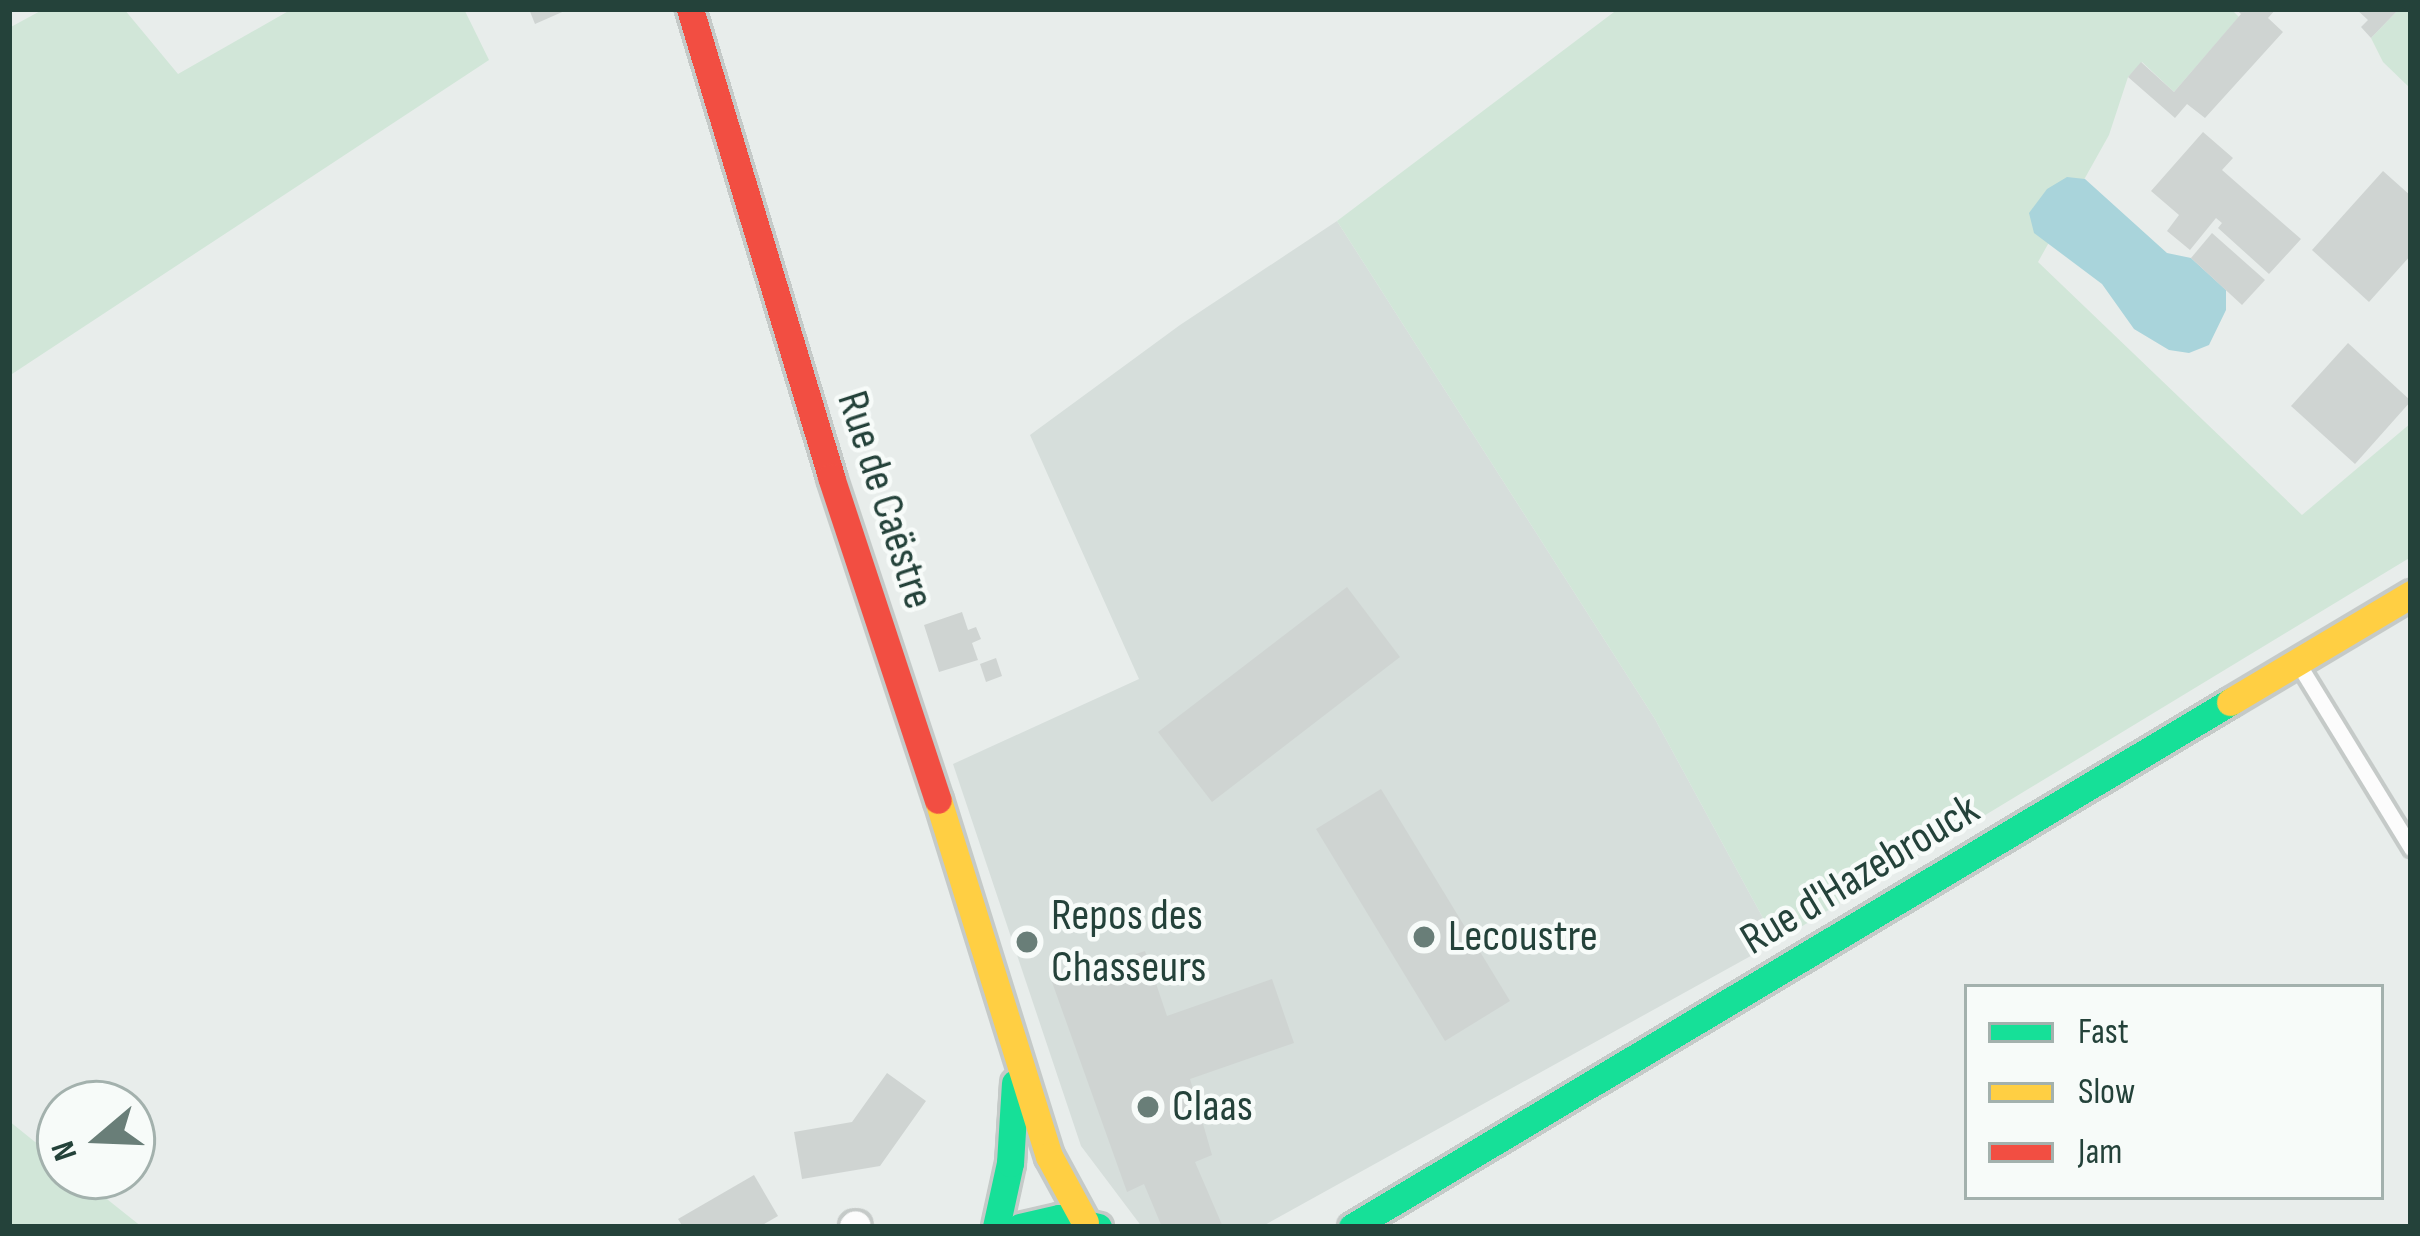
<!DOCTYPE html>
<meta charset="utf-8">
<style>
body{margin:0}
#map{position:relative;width:2420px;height:1236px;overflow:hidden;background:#e8edeb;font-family:"Sofia Sans Condensed",sans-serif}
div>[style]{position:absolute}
.built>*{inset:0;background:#d6dedb}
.green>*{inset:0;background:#d1e6d8}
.water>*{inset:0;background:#a9d4db}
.building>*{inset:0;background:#cfd4d2}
.roads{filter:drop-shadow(3px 0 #c5cac8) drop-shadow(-3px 0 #c5cac8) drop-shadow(0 3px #c5cac8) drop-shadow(0 -3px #c5cac8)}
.lane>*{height:15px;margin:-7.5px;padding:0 7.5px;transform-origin:7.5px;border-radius:7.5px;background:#fcfcfc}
.street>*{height:30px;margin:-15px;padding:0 15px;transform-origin:15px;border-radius:15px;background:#fcfcfc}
.fast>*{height:27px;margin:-13.5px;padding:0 13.5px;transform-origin:13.5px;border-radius:13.5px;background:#16e098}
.slow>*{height:27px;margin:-13.5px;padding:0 13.5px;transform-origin:13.5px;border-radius:13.5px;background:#ffcf43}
.jam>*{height:27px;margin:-13.5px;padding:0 13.5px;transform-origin:13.5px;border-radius:13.5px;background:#f24e42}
.dots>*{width:33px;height:33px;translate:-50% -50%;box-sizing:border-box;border:6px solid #f7fbf9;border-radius:50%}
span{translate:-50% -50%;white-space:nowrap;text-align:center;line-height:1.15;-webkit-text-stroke:9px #f7fbf9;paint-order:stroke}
.street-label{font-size:45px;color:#24423a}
.poi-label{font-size:45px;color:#24423a}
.left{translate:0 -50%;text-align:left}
.frame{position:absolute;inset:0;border:12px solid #24423a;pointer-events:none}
.legend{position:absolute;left:1964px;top:984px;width:420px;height:216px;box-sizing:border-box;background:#f7fbf9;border:3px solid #a3b1ad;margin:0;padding:15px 21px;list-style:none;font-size:36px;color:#24423a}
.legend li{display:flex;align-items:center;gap:24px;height:60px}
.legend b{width:60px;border:3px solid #a3b1ad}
.north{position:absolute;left:36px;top:1080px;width:120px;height:120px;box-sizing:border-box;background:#f7fbf9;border:3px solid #a3b1ad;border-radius:50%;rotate:251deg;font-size:33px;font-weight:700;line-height:48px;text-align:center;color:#24423a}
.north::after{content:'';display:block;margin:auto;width:42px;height:54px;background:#697e78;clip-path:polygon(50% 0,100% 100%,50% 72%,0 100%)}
</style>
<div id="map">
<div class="built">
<div style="clip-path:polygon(1337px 221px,1655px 719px,1776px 942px,1261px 1227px,1142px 1227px,1081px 1146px,953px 764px,1139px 679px,1030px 435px,1180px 325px)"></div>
</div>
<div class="green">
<div style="clip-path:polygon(44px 9px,124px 9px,178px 74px,292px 9px,464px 9px,489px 60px,9px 376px,9px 28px)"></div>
<div style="clip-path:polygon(1618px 9px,2231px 9px,2239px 17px,2174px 92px,2142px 62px,2128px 77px,2109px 135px,2038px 262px,2302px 515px,2411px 423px,2411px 557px,1776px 942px,1655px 719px,1337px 221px)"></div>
<div style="clip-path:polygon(2399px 9px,2411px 9px,2411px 89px,2383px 62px,2371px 38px)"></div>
<div style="clip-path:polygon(9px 1121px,60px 1162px,60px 1176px,78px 1176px,142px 1227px,9px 1227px)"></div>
</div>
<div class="water">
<div style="clip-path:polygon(2067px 177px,2085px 179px,2167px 253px,2191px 258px,2226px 290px,2226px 310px,2209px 345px,2189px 353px,2169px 350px,2134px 329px,2102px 284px,2034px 233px,2029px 213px,2047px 189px)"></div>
</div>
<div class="building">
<div style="clip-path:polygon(529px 9px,569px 9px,535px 24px)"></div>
<div style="clip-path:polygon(2236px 9px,2276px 9px,2268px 18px,2283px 32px,2205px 118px,2187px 104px,2175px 118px,2128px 77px,2141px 62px,2174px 92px,2241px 14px)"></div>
<div style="clip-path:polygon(2356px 9px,2399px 9px,2371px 38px,2361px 27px,2368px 20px)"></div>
<div style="clip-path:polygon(2203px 132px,2233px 158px,2222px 170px,2301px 239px,2269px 274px,2218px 228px,2222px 223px,2216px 218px,2190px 250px,2167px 231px,2179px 215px,2151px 191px)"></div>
<div style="clip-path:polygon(2383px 171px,2411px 196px,2411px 255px,2369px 302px,2312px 250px)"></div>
<div style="clip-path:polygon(2212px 233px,2265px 280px,2242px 305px,2191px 258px)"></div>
<div style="clip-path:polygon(2348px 343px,2411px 401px,2355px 464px,2291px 406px)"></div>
<div style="clip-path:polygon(1347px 587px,1400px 657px,1212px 802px,1158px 732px)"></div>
<div style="clip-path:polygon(962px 612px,968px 630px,976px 627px,981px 639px,972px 643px,978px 660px,939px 672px,924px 625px)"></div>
<div style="clip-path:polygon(996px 658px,1002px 676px,986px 682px,980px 664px)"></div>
<div style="clip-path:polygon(1381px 789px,1510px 1001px,1445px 1041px,1316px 829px)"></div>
<div style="clip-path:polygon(1145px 951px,1167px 1016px,1272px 979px,1294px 1043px,1190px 1079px,1212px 1155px,1195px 1162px,1223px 1227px,1162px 1227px,1144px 1184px,1127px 1192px,1052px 982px)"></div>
<div style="clip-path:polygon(887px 1073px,926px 1101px,880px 1166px,802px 1179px,794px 1132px,852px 1122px)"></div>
<div style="clip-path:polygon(754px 1175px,778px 1216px,759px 1227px,683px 1227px,678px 1219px)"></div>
</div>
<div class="roads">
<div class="lane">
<div style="left:2299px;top:665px;width:215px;rotate:58.5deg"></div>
</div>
<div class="street">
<div style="left:855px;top:1227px;width:1px;rotate:-45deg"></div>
</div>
<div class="fast">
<div style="left:996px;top:1227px;width:66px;rotate:-77.7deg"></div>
<div style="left:1010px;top:1163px;width:80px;rotate:-86.4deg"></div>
<div style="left:1020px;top:1227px;width:40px;rotate:-13deg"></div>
<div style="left:1059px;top:1218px;width:40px;rotate:13deg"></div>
<div style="left:1352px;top:1227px;width:1023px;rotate:-30.88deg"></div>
</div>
<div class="slow">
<div style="left:2230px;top:702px;width:211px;rotate:-30.8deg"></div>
<div style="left:938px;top:800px;width:373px;rotate:72.7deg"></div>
<div style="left:1049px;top:1156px;width:75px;rotate:61.4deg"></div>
</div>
<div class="jam">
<div style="left:690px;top:9px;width:489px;rotate:73.2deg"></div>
<div style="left:831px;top:477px;width:340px;rotate:71.7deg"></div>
</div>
</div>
<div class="dots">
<div style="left:1424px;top:937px;background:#697e78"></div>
<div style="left:1027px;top:942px;background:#697e78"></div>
<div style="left:1148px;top:1107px;background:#697e78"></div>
</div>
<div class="street-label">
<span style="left:885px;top:500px;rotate:72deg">Rue de Caëstre</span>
<span style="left:1860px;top:875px;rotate:-31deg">Rue d'Hazebrouck</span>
</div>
<div class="poi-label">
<span class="left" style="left:1051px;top:942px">Repos des<br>Chasseurs</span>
<span class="left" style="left:1448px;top:937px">Lecoustre</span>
<span class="left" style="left:1172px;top:1107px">Claas</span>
</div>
<div class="frame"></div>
<ul class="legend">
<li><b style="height:15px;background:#16e098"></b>Fast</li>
<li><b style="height:15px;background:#ffcf43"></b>Slow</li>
<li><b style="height:15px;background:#f24e42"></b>Jam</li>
</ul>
<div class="north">N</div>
</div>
